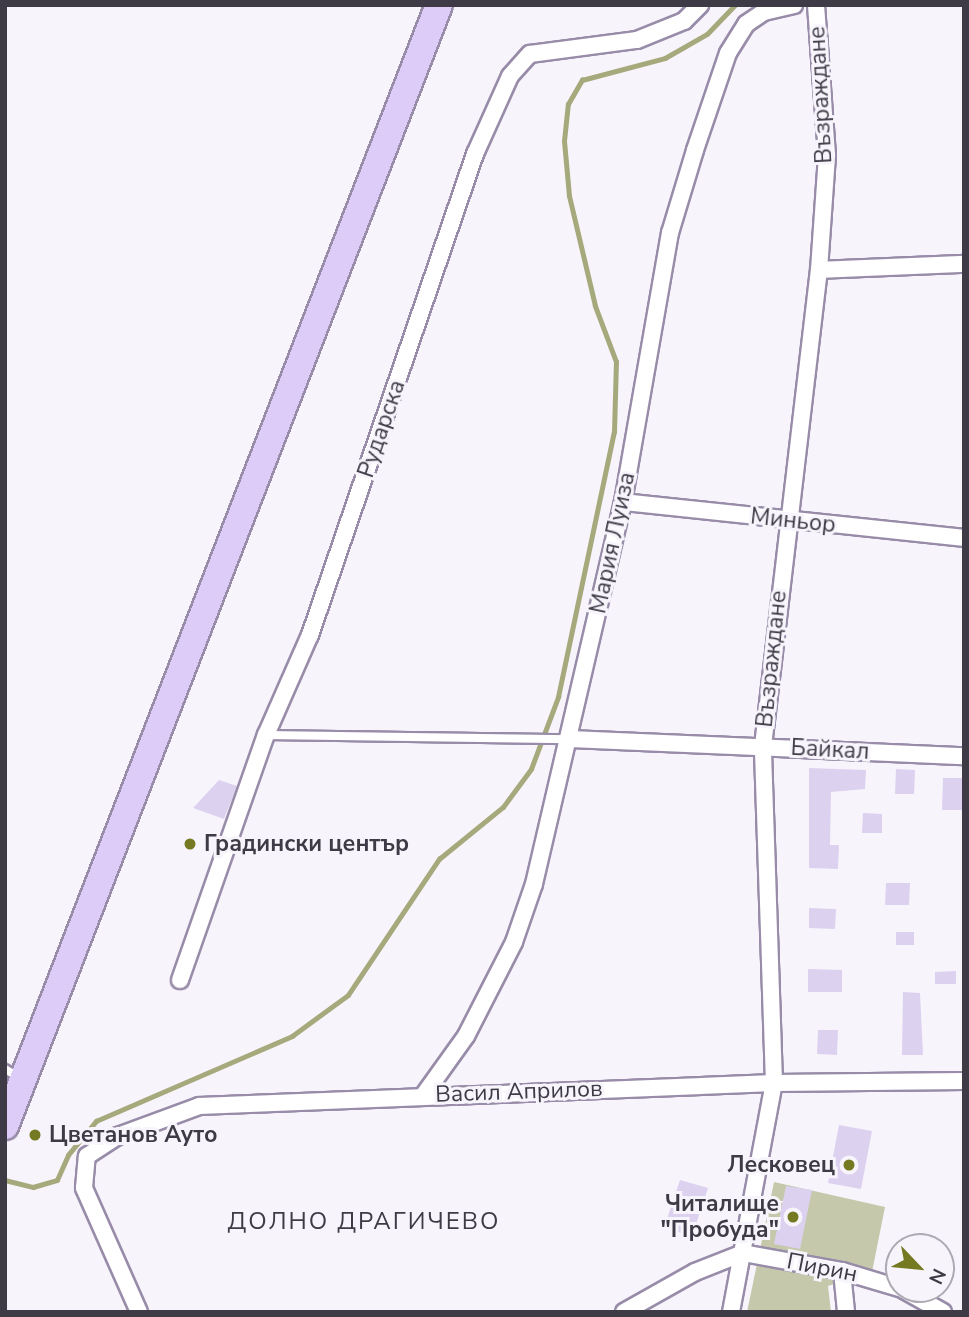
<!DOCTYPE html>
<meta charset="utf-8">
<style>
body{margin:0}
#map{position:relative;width:969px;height:1317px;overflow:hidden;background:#f7f5fb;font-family:"Nunito Sans",sans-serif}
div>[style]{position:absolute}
.green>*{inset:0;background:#c5c8aa}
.stream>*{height:4.5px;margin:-2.25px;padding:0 2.25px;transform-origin:2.25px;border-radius:2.25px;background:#a5a97b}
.building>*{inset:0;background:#ddd1f0}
.roads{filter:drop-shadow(2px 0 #988ca9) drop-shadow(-2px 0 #988ca9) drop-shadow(0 2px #988ca9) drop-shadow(0 -2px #988ca9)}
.service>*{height:8px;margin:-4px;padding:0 4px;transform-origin:4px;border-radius:4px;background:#fff}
.minor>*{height:16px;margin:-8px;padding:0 8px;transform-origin:8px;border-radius:8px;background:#fff}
.trunk>*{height:26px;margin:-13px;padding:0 13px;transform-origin:13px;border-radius:13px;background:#deccf8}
.dots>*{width:19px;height:19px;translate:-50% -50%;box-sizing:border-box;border:4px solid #f7f5fb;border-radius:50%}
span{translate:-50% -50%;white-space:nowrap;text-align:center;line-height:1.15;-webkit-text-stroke:6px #f7f5fb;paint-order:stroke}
.street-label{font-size:23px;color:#3e3a46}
.poi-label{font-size:23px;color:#3e3a46;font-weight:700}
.left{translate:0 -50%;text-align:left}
.right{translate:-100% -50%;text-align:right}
.neighbourhood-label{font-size:24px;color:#3e3a46;letter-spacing:2px}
.frame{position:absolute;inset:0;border:7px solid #3e3a46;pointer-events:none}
.north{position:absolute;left:885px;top:1233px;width:70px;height:70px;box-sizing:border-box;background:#f7f5fb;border:2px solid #adaab3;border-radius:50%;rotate:116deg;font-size:19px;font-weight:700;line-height:28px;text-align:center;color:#3e3a46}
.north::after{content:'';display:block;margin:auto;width:24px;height:32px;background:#757921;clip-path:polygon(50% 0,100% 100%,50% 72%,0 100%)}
</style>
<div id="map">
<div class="green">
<div style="clip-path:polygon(774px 1182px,885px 1207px,872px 1272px,828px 1286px,831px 1312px,747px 1312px)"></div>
</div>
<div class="stream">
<div style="left:5px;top:1180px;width:29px;rotate:14deg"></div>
<div style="left:33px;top:1187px;width:25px;rotate:-16deg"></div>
<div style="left:57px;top:1180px;width:27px;rotate:-66deg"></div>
<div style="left:68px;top:1155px;width:44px;rotate:-50.5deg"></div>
<div style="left:96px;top:1121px;width:214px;rotate:-23.4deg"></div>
<div style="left:292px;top:1036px;width:69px;rotate:-36.2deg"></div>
<div style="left:348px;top:995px;width:164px;rotate:-56.2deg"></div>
<div style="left:439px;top:859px;width:82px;rotate:-39.1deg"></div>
<div style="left:503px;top:807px;width:47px;rotate:-53.6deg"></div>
<div style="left:531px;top:769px;width:77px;rotate:-69.4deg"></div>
<div style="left:558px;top:697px;width:271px;rotate:-78.1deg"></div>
<div style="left:614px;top:432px;width:70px;rotate:-88.4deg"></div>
<div style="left:616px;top:362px;width:60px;rotate:-110.6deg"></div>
<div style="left:595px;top:306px;width:113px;rotate:-103.3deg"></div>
<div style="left:569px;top:196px;width:55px;rotate:-95.2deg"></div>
<div style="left:564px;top:141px;width:37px;rotate:-84deg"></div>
<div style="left:568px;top:104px;width:28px;rotate:-60deg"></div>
<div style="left:582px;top:80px;width:86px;rotate:-14.8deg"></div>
<div style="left:665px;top:58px;width:48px;rotate:-29.7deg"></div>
<div style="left:707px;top:34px;width:40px;rotate:-46deg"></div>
</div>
<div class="building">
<div style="clip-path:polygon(809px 768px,866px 770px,865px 789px,831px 792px,830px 845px,839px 845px,838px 869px,809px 868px)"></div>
<div style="clip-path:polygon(896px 769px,915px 770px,914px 794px,895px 794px)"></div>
<div style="clip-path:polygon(943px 778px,964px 778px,964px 810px,942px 810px)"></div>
<div style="clip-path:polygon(219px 780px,237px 786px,224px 819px,193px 808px)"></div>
<div style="clip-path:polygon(863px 813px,882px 814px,882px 833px,862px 833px)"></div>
<div style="clip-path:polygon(886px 883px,910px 883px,909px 905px,885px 905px)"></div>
<div style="clip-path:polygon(809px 908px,836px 909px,835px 929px,809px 928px)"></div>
<div style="clip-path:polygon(896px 932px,914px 932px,914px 945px,896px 945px)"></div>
<div style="clip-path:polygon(808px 969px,842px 970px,842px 992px,808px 992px)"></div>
<div style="clip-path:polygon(956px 971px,956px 984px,935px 984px,935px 972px)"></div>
<div style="clip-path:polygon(903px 992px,920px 993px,923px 1055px,902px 1055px)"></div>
<div style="clip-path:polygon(818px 1030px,838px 1030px,837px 1055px,817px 1054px)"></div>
<div style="clip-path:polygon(839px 1125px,872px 1131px,861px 1189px,828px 1183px)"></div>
<div style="clip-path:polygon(680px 1180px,708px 1188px,692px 1236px,664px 1228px)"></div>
<div style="clip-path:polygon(786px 1186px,812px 1190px,800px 1249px,774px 1244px)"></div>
</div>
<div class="roads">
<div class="service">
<div style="left:266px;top:735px;width:304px;rotate:0.8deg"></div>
<div style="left:5px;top:1069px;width:17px;rotate:31deg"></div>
</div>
<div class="minor">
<div style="left:819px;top:270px;width:145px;rotate:-2.4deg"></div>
<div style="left:623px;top:502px;width:343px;rotate:6deg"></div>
<div style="left:570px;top:739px;width:394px;rotate:2.5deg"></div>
<div style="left:180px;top:980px;width:260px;rotate:-70.7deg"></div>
<div style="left:266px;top:735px;width:109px;rotate:-66.3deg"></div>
<div style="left:310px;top:635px;width:509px;rotate:-71.07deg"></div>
<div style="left:475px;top:154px;width:85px;rotate:-65.8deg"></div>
<div style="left:510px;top:76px;width:30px;rotate:-48deg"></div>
<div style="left:530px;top:54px;width:108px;rotate:-7.5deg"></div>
<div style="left:637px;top:40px;width:51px;rotate:-22deg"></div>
<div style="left:684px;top:21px;width:23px;rotate:-45deg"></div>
<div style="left:423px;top:1096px;width:74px;rotate:-54.4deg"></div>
<div style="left:466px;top:1036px;width:106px;rotate:-62.9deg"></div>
<div style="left:514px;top:942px;width:61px;rotate:-71deg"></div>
<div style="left:534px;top:884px;width:392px;rotate:-76.9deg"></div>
<div style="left:623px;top:502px;width:273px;rotate:-80.1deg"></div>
<div style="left:670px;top:233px;width:87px;rotate:-73.2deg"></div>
<div style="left:695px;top:150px;width:102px;rotate:-71.2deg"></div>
<div style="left:728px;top:53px;width:34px;rotate:-58deg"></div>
<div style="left:746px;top:24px;width:22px;rotate:-34deg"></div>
<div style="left:764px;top:12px;width:31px;rotate:-13deg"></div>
<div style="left:743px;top:1253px;width:101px;rotate:10.3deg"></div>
<div style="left:842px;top:1271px;width:59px;rotate:16.6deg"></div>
<div style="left:842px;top:1271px;width:41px;rotate:84.4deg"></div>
<div style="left:902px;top:1289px;width:47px;rotate:29.3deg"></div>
<div style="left:139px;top:1312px;width:136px;rotate:-113.9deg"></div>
<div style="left:84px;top:1188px;width:32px;rotate:-85deg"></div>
<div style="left:87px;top:1156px;width:37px;rotate:-33deg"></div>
<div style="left:118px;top:1136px;width:86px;rotate:-20.3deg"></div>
<div style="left:199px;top:1106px;width:575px;rotate:-2.29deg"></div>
<div style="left:774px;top:1083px;width:190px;rotate:-0.6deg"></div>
<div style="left:624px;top:1312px;width:81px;rotate:-29.4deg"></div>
<div style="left:695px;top:1272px;width:52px;rotate:-21.6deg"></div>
<div style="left:731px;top:1312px;width:233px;rotate:-79.4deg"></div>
<div style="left:774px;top:1083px;width:337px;rotate:-91.9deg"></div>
<div style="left:763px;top:746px;width:479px;rotate:-83.3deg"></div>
<div style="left:819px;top:270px;width:115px;rotate:-86deg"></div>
<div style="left:827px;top:155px;width:150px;rotate:-94.2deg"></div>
</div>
<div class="trunk">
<div style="left:5px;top:1126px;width:1202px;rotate:-68.84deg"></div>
</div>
</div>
<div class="dots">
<div style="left:190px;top:844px;background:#757921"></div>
<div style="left:35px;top:1135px;background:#757921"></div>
<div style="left:849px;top:1165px;background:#757921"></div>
<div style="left:793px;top:1217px;background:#757921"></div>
</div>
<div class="street-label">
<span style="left:821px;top:95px;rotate:-93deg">Възраждане</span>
<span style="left:382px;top:429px;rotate:-71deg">Рударска</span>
<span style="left:793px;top:521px;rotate:6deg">Миньор</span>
<span style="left:613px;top:543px;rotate:-78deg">Мария Луиза</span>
<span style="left:772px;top:659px;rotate:-84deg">Възраждане</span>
<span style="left:830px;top:750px;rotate:3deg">Байкал</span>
<span style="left:519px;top:1092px;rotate:-2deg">Васил Априлов</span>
<span style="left:822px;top:1268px;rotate:11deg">Пирин</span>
</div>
<div class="poi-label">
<span class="left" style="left:204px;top:844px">Градински център</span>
<span class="left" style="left:49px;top:1135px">Цветанов Ауто</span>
<span class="right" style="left:835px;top:1165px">Лесковец</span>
<span class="right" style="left:779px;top:1217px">Читалище<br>"Пробуда"</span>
</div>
<div class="neighbourhood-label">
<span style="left:364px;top:1222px">ДОЛНО ДРАГИЧЕВО</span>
</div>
<div class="frame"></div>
<div class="north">N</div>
</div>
